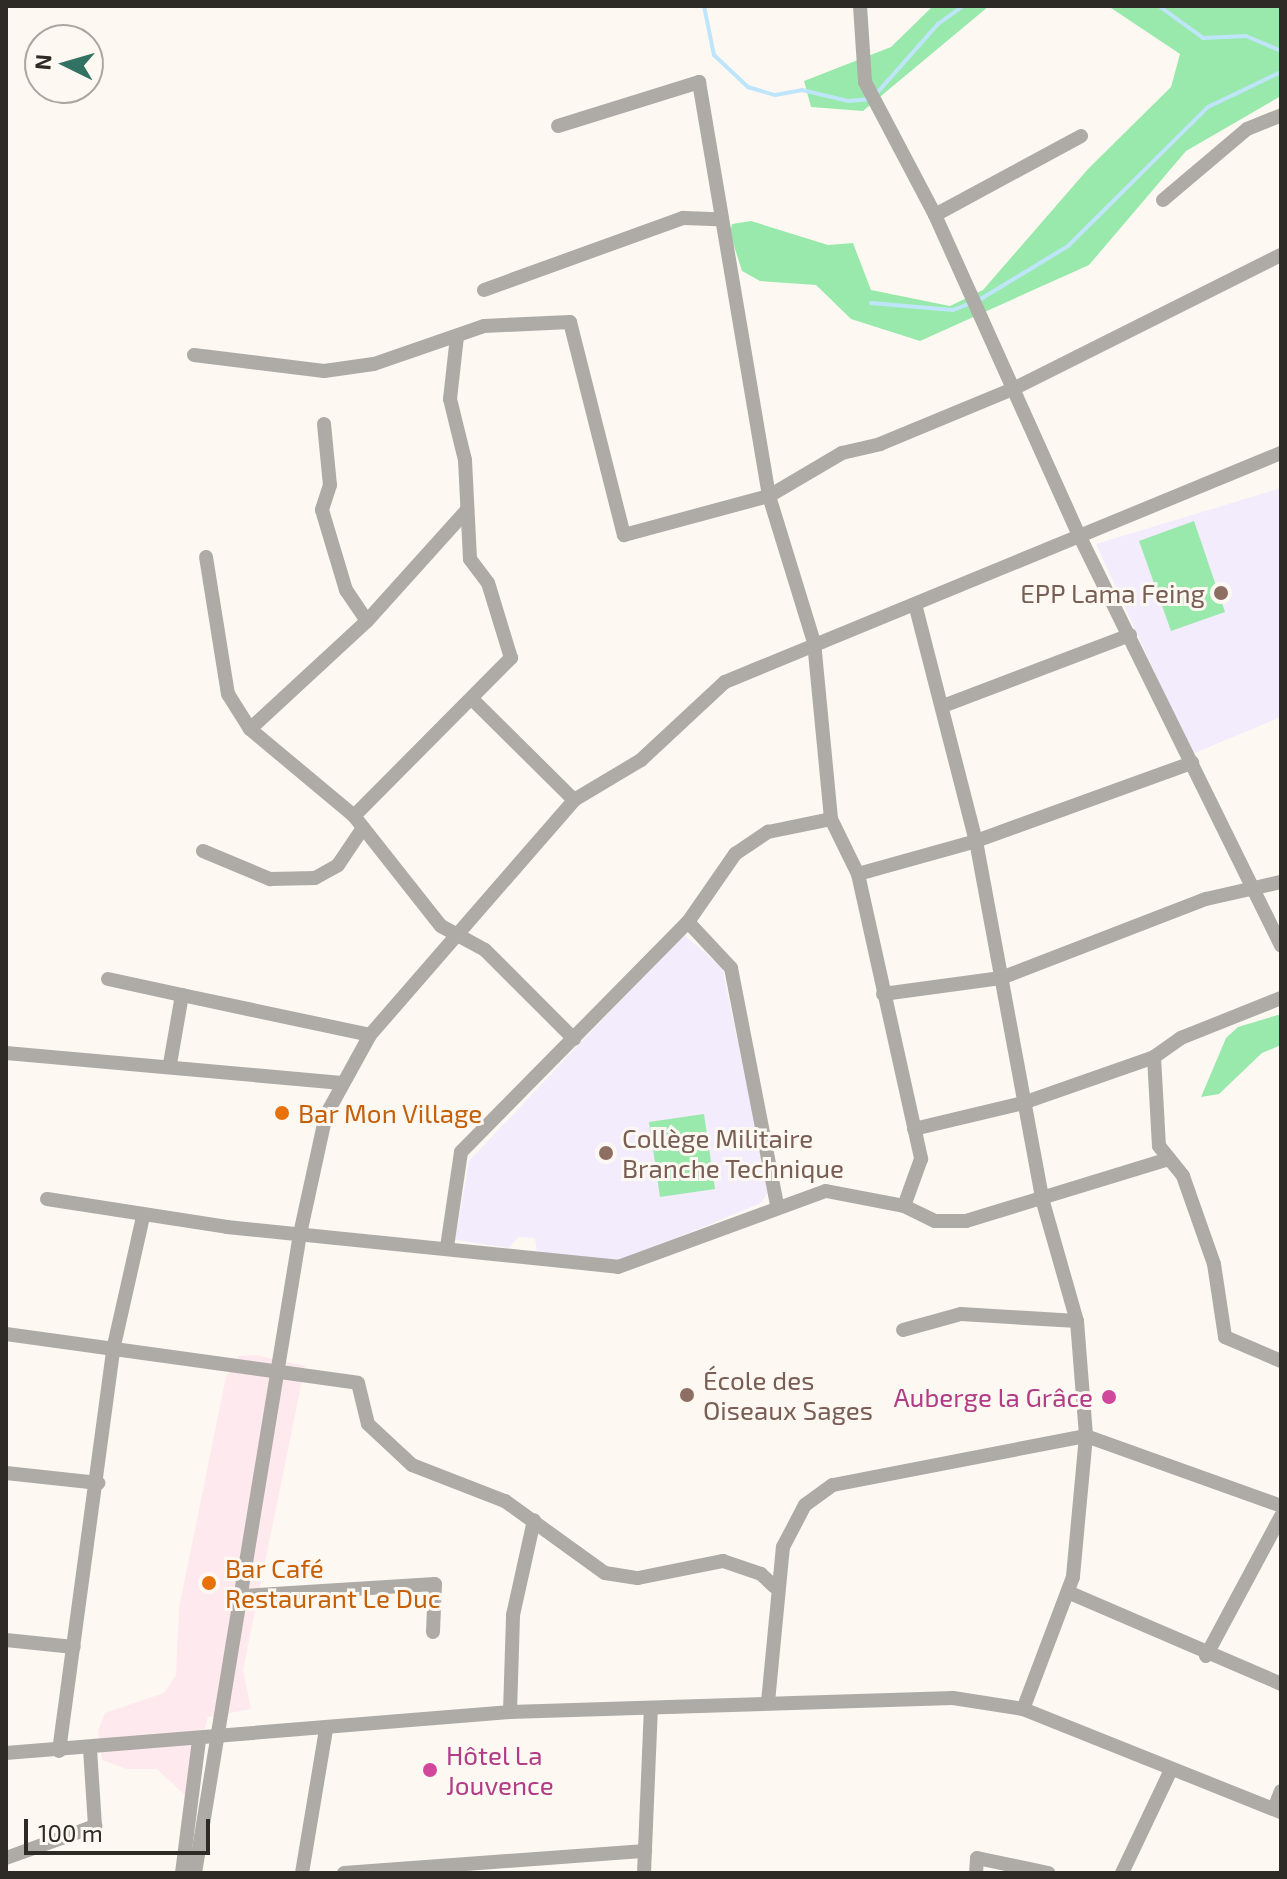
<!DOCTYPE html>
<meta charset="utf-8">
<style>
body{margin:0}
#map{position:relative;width:1287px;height:1879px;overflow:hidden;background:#fef8f3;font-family:"Exo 2",sans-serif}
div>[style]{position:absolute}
.commercial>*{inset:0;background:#fee9ee}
.education>*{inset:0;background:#f3ecfd}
.green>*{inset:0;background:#99e9ac}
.stream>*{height:4px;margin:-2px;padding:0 2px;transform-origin:2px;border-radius:2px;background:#bfe5fb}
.minor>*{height:14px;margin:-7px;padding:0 7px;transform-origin:7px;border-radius:7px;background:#aeaba7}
.dots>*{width:22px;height:22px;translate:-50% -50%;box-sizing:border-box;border:4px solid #fef8f3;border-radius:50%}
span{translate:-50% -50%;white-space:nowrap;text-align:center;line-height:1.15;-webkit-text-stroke:6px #fef8f3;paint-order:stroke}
.education-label{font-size:26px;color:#785e54}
.right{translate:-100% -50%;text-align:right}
.left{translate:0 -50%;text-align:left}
.food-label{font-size:26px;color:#c56008}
.hotel-label{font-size:26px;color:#b23c85}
.frame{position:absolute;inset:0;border:8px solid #2e2b27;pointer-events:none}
.north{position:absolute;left:24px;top:24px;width:80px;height:80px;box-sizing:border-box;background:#fef8f3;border:2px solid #aba6a1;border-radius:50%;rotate:275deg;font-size:22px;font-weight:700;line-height:32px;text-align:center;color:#2e2b27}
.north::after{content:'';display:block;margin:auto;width:28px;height:36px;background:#317262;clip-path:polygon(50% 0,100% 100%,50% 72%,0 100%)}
.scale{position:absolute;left:24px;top:1819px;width:186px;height:36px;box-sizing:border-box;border:4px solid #2e2b27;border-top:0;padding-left:10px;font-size:24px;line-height:28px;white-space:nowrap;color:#2e2b27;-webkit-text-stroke:6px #fef8f3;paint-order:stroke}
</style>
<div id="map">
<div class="commercial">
<div style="clip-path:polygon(256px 1355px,305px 1366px,243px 1670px,251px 1709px,208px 1717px,186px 1796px,157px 1769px,127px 1769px,102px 1760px,98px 1731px,105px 1713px,164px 1693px,176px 1675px,179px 1608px,226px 1377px,239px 1356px)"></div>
</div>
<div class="education">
<div style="clip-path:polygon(1281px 488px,1281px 717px,1192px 754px,1096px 544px)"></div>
<div style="clip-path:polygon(683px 934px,722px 967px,769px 1191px,761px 1203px,617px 1263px,537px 1253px,535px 1238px,518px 1237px,509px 1248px,455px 1240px,469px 1161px)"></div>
</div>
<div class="green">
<div style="clip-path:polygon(933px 6px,989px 6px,863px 111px,811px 107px,804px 81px,891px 47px)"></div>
<div style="clip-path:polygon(1108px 6px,1281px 6px,1281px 96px,1186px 151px,1089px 265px,920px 341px,851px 319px,816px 285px,760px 281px,742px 271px,730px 233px,732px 224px,751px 221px,828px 245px,853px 243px,871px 290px,950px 306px,983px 290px,1088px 169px,1171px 87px,1180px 54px)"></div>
<div style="clip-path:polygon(1194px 521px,1225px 612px,1171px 631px,1139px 541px)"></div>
<div style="clip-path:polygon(1281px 1014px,1281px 1045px,1262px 1053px,1219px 1094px,1201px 1097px,1226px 1038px,1238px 1027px)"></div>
<div style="clip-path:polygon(704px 1114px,715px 1189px,660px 1197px,649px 1122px)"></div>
</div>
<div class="stream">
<div style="left:704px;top:6px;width:50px;rotate:78.5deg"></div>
<div style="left:714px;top:55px;width:47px;rotate:43.3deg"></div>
<div style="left:748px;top:87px;width:28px;rotate:17deg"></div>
<div style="left:775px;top:95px;width:27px;rotate:-10deg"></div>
<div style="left:802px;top:90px;width:47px;rotate:13.4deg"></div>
<div style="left:848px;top:101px;width:21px;rotate:-5deg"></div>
<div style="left:1159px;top:6px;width:54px;rotate:36deg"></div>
<div style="left:1203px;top:38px;width:43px;rotate:-2.7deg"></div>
<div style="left:1246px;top:36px;width:38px;rotate:23deg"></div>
<div style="left:876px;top:94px;width:94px;rotate:-48.5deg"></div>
<div style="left:938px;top:24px;width:31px;rotate:-36deg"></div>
<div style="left:979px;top:300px;width:104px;rotate:-31.2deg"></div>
<div style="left:1068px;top:246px;width:197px;rotate:-44.8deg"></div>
<div style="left:1208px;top:107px;width:81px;rotate:-25.6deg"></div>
<div style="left:871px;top:303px;width:82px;rotate:4.9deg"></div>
<div style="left:953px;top:310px;width:19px;rotate:-21deg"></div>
</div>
<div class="minor">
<div style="left:860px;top:6px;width:76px;rotate:86.2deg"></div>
<div style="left:865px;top:82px;width:150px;rotate:62.2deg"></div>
<div style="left:935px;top:215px;width:349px;rotate:65.8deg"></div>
<div style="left:1078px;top:533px;width:460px;rotate:63.8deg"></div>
<div style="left:558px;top:126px;width:148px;rotate:-17.3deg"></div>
<div style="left:699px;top:82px;width:420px;rotate:80.4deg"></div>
<div style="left:769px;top:496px;width:153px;rotate:72.9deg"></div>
<div style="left:814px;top:642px;width:178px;rotate:84.5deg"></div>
<div style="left:831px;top:819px;width:61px;rotate:63.9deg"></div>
<div style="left:858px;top:874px;width:292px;rotate:77.5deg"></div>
<div style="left:921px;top:1159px;width:50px;rotate:109.9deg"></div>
<div style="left:1163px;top:200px;width:110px;rotate:-40.2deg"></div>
<div style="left:1247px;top:129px;width:37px;rotate:-22deg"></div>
<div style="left:935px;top:215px;width:166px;rotate:-28.4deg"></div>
<div style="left:484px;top:290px;width:212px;rotate:-19.9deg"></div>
<div style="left:683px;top:218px;width:36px;rotate:2deg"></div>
<div style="left:194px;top:355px;width:131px;rotate:7deg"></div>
<div style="left:324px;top:371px;width:50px;rotate:-8deg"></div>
<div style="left:374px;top:364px;width:116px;rotate:-19.1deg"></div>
<div style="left:484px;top:326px;width:86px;rotate:-2.7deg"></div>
<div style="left:570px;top:322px;width:220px;rotate:75.8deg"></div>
<div style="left:624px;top:535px;width:150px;rotate:-15.1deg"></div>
<div style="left:769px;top:496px;width:85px;rotate:-30.5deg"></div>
<div style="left:842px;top:453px;width:39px;rotate:-13deg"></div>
<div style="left:880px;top:444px;width:146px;rotate:-22.5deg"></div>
<div style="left:1015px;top:388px;width:297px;rotate:-26.6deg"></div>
<div style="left:324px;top:424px;width:61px;rotate:84.4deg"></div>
<div style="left:330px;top:485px;width:26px;rotate:108deg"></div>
<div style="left:322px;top:510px;width:84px;rotate:73.3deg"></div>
<div style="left:346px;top:590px;width:37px;rotate:56deg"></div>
<div style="left:206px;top:557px;width:139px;rotate:80.9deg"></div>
<div style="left:228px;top:694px;width:41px;rotate:57.8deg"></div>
<div style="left:250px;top:729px;width:136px;rotate:39.9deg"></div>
<div style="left:354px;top:816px;width:140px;rotate:51.7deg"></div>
<div style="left:441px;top:926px;width:50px;rotate:28.6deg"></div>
<div style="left:485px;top:950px;width:126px;rotate:45deg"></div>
<div style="left:915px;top:604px;width:245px;rotate:75.6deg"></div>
<div style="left:976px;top:841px;width:367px;rotate:79.5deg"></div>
<div style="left:1043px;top:1202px;width:124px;rotate:74.1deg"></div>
<div style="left:1077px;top:1321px;width:115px;rotate:85.5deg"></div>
<div style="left:1086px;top:1436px;width:142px;rotate:95.3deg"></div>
<div style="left:1073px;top:1577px;width:141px;rotate:110.7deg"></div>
<div style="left:474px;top:701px;width:141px;rotate:44.7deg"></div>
<div style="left:943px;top:706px;width:200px;rotate:-20.8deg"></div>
<div style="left:250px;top:729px;width:159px;rotate:-42.7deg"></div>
<div style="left:367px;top:621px;width:149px;rotate:-48deg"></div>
<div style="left:354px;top:816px;width:223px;rotate:-45.2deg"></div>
<div style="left:511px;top:658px;width:78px;rotate:-107deg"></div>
<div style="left:488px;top:583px;width:30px;rotate:-127deg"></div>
<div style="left:470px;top:559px;width:99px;rotate:-92.9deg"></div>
<div style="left:465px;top:460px;width:63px;rotate:-103.8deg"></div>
<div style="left:450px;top:399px;width:62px;rotate:-83.6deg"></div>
<div style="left:203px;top:851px;width:73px;rotate:22.7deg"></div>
<div style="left:270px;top:879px;width:45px;rotate:-1.3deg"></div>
<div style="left:315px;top:878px;width:26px;rotate:-29deg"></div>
<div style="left:338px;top:865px;width:45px;rotate:-56deg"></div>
<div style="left:858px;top:874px;width:123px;rotate:-15.6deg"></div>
<div style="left:976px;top:841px;width:230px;rotate:-19.9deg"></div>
<div style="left:688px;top:922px;width:63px;rotate:46.9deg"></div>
<div style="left:731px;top:968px;width:241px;rotate:79deg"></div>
<div style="left:108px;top:979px;width:76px;rotate:12.2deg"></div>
<div style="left:182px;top:995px;width:70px;rotate:99.9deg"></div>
<div style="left:883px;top:994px;width:119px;rotate:-7.7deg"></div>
<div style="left:1001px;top:978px;width:220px;rotate:-21.1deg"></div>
<div style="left:1206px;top:899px;width:77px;rotate:-12.8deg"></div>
<div style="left:182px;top:995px;width:192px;rotate:12deg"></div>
<div style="left:1281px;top:998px;width:108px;rotate:158.2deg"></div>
<div style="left:1181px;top:1038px;width:33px;rotate:145deg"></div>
<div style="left:1154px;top:1057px;width:89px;rotate:86.8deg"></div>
<div style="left:1159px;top:1146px;width:38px;rotate:51deg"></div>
<div style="left:1183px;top:1176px;width:93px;rotate:70.6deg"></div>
<div style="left:1214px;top:1264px;width:74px;rotate:81.4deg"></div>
<div style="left:1225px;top:1337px;width:61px;rotate:23.2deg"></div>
<div style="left:6px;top:1053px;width:337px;rotate:5.1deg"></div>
<div style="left:914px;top:1129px;width:112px;rotate:-13.4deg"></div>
<div style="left:1023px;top:1103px;width:139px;rotate:-19.3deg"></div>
<div style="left:47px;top:1199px;width:182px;rotate:8.8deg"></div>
<div style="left:227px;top:1227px;width:393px;rotate:5.8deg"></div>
<div style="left:618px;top:1267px;width:221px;rotate:-20.1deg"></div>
<div style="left:826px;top:1191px;width:79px;rotate:10.9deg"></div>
<div style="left:904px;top:1206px;width:34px;rotate:26deg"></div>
<div style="left:935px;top:1221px;width:31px"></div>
<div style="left:966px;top:1221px;width:212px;rotate:-17deg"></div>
<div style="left:447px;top:1247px;width:96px;rotate:-81.6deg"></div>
<div style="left:461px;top:1152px;width:323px;rotate:-45.4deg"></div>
<div style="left:688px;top:922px;width:83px;rotate:-55.3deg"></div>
<div style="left:735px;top:854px;width:40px;rotate:-34deg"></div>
<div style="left:768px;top:832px;width:64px;rotate:-11.7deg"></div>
<div style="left:903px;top:1330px;width:60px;rotate:-15.4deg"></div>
<div style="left:961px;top:1314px;width:116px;rotate:3.5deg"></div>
<div style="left:6px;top:1334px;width:355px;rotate:7.9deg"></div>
<div style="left:358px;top:1383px;width:42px;rotate:76.3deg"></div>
<div style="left:368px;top:1424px;width:60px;rotate:43deg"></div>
<div style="left:412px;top:1465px;width:100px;rotate:21.2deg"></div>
<div style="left:505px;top:1501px;width:123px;rotate:35.8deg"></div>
<div style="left:605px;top:1573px;width:33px;rotate:9deg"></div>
<div style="left:638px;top:1578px;width:87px;rotate:-11.3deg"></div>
<div style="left:723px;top:1561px;width:40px;rotate:18.9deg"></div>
<div style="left:761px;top:1574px;width:18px;rotate:43deg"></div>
<div style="left:6px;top:1473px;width:93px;rotate:6.2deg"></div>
<div style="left:1070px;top:1593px;width:230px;rotate:23.3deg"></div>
<div style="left:243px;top:1596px;width:192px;rotate:-3.6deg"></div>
<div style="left:435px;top:1584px;width:48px;rotate:92.4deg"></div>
<div style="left:6px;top:1640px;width:68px;rotate:5.9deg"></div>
<div style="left:1206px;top:1656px;width:159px;rotate:-61.8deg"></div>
<div style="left:768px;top:1702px;width:156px;rotate:-84.5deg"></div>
<div style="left:783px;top:1547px;width:47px;rotate:-62.4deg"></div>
<div style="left:805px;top:1505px;width:34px;rotate:-36deg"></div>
<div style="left:833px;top:1485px;width:258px;rotate:-11deg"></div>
<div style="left:1086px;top:1436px;width:207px;rotate:19.7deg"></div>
<div style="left:510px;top:1712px;width:97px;rotate:-88.2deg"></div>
<div style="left:513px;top:1615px;width:97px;rotate:-77.5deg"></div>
<div style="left:59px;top:1751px;width:405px;rotate:-82.3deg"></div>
<div style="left:113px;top:1350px;width:136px;rotate:-77.3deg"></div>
<div style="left:6px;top:1753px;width:506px;rotate:-4.65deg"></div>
<div style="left:510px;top:1712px;width:443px;rotate:-1.8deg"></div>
<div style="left:953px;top:1698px;width:71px;rotate:8.9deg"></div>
<div style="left:1023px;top:1709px;width:278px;rotate:21.8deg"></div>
<div style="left:1274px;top:1809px;width:19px;rotate:-69deg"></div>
<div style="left:6px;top:1858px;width:95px;rotate:-19.8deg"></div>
<div style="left:95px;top:1826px;width:77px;rotate:-93.7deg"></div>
<div style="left:182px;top:1873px;width:133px;rotate:-82.7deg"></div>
<div style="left:195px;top:1873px;width:648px;rotate:-80.67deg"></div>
<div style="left:300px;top:1234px;width:122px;rotate:-77.7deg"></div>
<div style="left:326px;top:1115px;width:91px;rotate:-61.2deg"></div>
<div style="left:370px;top:1035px;width:311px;rotate:-49deg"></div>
<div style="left:574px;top:800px;width:78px;rotate:-30.8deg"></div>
<div style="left:641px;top:760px;width:115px;rotate:-42.9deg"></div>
<div style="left:725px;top:682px;width:601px;rotate:-22.39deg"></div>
<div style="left:302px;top:1873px;width:145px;rotate:-80.5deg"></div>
<div style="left:344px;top:1873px;width:302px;rotate:-4.2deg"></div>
<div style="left:644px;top:1873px;width:165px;rotate:-87.6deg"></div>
<div style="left:976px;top:1873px;width:15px;rotate:-86deg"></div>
<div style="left:977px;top:1858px;width:73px;rotate:11.9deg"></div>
<div style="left:1122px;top:1873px;width:112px;rotate:-64.6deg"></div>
</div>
<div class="dots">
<div style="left:1221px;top:593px;background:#8d6e63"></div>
<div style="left:282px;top:1113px;background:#e8710a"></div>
<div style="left:606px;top:1153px;background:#8d6e63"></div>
<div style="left:687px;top:1395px;background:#8d6e63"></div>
<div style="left:1109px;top:1397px;background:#d1479c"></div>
<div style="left:209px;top:1583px;background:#e8710a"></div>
<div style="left:430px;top:1770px;background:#d1479c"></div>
</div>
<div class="education-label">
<span class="right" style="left:1205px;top:593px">EPP Lama Feing</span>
<span class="left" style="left:622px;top:1153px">Collège Militaire<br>Branche Technique</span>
<span class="left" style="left:703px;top:1395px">École des<br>Oiseaux Sages</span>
</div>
<div class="food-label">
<span class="left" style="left:298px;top:1113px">Bar Mon Village</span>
<span class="left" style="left:225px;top:1583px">Bar Café<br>Restaurant Le Duc</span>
</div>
<div class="hotel-label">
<span class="right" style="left:1093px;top:1397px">Auberge la Grâce</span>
<span class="left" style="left:446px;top:1770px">Hôtel La<br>Jouvence</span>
</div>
<div class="frame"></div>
<div class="north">N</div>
<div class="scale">100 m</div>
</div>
